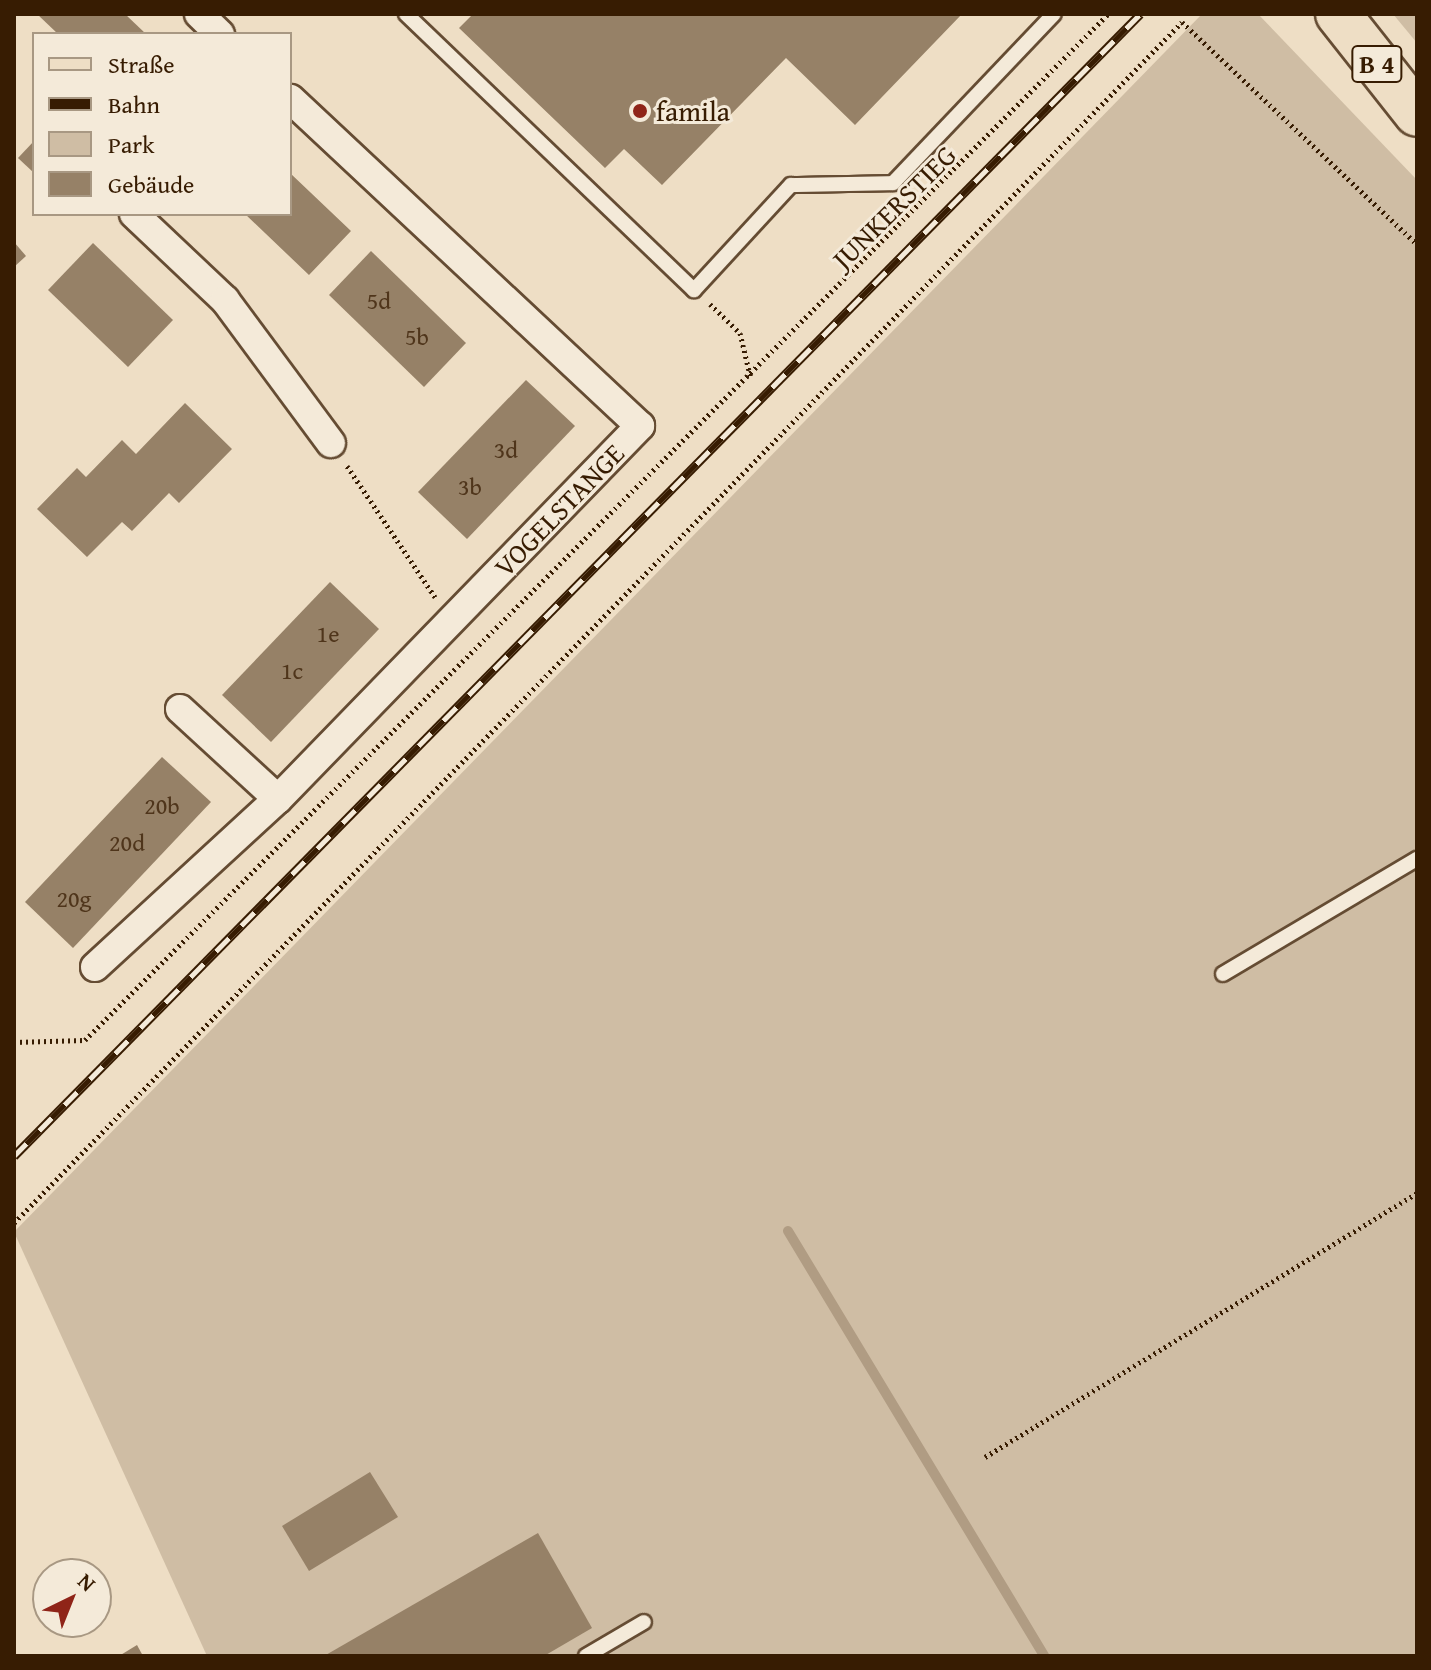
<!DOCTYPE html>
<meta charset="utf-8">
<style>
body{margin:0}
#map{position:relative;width:1431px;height:1670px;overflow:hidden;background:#eedec5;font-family:"Gentium Book Plus",serif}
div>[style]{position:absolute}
.green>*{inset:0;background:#cfbda4}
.stream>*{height:10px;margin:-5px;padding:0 5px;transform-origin:5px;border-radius:5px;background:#b09c83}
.building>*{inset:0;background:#968167}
.path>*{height:5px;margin-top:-2.5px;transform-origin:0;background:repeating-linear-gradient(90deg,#371c02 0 2px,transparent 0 6px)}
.roads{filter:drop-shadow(2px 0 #654c33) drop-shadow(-2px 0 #654c33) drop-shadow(0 2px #654c33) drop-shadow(0 -2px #654c33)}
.lane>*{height:14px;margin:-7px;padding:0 7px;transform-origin:7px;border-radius:7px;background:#f4ead9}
.street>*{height:28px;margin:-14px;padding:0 14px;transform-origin:14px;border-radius:14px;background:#f4ead9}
.primary>*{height:44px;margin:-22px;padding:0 22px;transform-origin:22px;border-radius:22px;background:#eedec5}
.rail>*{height:9px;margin-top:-4.5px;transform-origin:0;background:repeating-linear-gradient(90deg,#f4ead9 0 18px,#371c02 0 36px);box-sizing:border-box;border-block:2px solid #371c02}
.dots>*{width:22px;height:22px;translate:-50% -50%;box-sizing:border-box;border:4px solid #f4ead9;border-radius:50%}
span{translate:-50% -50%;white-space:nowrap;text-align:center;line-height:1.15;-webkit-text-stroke:6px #f4ead9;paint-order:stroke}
.number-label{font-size:24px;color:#4f351b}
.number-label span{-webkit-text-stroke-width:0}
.shield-label span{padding:2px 6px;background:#f4ead9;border:2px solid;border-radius:6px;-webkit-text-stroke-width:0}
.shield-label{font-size:26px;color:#371c02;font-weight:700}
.poi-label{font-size:28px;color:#371c02}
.left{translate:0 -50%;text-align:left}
.street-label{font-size:28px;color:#371c02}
.frame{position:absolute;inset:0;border:16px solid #371c02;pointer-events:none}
.legend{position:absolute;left:32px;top:32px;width:260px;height:184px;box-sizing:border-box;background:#f4ead9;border:2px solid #a89883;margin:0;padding:10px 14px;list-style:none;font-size:24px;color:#371c02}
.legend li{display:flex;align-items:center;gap:16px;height:40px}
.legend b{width:40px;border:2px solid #a89883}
.north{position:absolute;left:32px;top:1558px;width:80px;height:80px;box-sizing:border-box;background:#f4ead9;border:2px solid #a89883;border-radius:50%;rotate:43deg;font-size:22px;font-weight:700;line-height:32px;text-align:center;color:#371c02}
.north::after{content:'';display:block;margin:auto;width:28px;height:36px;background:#8f2418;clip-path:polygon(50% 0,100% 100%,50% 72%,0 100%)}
</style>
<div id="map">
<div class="green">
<div style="clip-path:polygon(1202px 14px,1258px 14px,1417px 180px,1417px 1656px,207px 1656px,14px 1232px)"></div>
<div style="clip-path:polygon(1393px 14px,1417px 14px,1417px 43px)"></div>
</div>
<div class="stream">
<div style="left:788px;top:1231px;width:496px;rotate:58.9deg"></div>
</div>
<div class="building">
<div style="clip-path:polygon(37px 14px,125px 14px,146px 34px,58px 34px)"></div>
<div style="clip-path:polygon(473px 14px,962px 14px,855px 125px,786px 58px,662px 185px,624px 149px,605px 168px,459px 28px)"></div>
<div style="clip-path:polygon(34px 141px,34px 173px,18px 158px)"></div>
<div style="clip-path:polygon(290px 173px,351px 231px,309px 275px,245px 214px,290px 214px)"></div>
<div style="clip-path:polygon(14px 242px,26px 256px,14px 267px)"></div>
<div style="clip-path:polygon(93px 243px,173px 320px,128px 367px,48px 290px)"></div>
<div style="clip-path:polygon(371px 251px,466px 343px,424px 387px,329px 295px)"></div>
<div style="clip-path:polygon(526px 380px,575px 426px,467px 539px,418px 492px)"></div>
<div style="clip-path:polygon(185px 403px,232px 449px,179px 503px,169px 493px,132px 531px,122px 522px,87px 557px,37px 509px,77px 468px,86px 477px,122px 440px,136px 454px)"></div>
<div style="clip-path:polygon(330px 582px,379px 629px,271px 742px,222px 695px)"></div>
<div style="clip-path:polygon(162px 757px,211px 802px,73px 948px,25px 902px)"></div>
<div style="clip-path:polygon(370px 1472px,398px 1517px,309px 1571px,282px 1526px)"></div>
<div style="clip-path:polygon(538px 1533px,592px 1628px,544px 1656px,324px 1656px)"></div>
<div style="clip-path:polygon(137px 1645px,143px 1656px,119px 1656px)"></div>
</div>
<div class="path">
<div style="left:710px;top:304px;width:42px;rotate:44deg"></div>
<div style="left:740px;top:333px;width:47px;rotate:76.6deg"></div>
<div style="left:347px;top:466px;width:158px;rotate:56.1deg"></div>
<div style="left:14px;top:1042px;width:71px;rotate:-1.6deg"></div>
<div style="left:85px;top:1040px;width:1449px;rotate:-45.08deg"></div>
<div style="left:14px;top:1223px;width:1675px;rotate:-45.8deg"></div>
<div style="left:1182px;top:22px;width:323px;rotate:43.4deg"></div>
<div style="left:985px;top:1457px;width:506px;rotate:-31.43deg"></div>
</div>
<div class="roads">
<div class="lane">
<div style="left:406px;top:14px;width:399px;rotate:43.8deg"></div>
<div style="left:694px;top:290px;width:143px;rotate:-47.3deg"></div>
<div style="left:791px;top:185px;width:102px;rotate:-1.1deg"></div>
<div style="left:893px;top:183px;width:233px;rotate:-46.4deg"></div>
<div style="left:1223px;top:974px;width:226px;rotate:-30.7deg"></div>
<div style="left:586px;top:1656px;width:67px;rotate:-30.4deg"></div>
</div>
<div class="street">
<div style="left:199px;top:14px;width:29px;rotate:44deg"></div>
<div style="left:134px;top:214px;width:125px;rotate:43.4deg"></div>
<div style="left:225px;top:300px;width:178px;rotate:53.5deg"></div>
<div style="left:180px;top:709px;width:133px;rotate:42.6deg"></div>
<div style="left:95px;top:967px;width:248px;rotate:-42.6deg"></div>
<div style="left:278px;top:799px;width:520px;rotate:-45.86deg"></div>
<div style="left:640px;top:426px;width:479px;rotate:-136.9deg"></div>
</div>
<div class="primary">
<div style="left:1338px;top:14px;width:127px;rotate:51.7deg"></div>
</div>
</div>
<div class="rail">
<div style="left:14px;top:1156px;width:1604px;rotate:-45.4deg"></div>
</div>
<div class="dots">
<div style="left:640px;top:111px;background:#8f2418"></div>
</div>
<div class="number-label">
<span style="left:379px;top:301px">5d</span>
<span style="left:417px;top:337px">5b</span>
<span style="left:506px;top:450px">3d</span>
<span style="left:470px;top:487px">3b</span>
<span style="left:328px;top:634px">1e</span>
<span style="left:292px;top:671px">1c</span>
<span style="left:162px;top:806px">20b</span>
<span style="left:127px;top:843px">20d</span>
<span style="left:74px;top:899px">20g</span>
</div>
<div class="shield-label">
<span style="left:1377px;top:64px">B 4</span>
</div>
<div class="poi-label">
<span class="left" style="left:656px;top:111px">famila</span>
</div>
<div class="street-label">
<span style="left:894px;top:207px;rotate:-45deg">JUNKERSTIEG</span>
<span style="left:559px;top:510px;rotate:-46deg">VOGELSTANGE</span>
</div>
<div class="frame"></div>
<ul class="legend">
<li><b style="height:10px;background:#eedec5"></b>Straße</li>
<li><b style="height:10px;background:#371c02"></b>Bahn</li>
<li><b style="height:22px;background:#cfbda4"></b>Park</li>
<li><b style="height:22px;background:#968167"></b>Gebäude</li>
</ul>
<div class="north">N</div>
</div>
